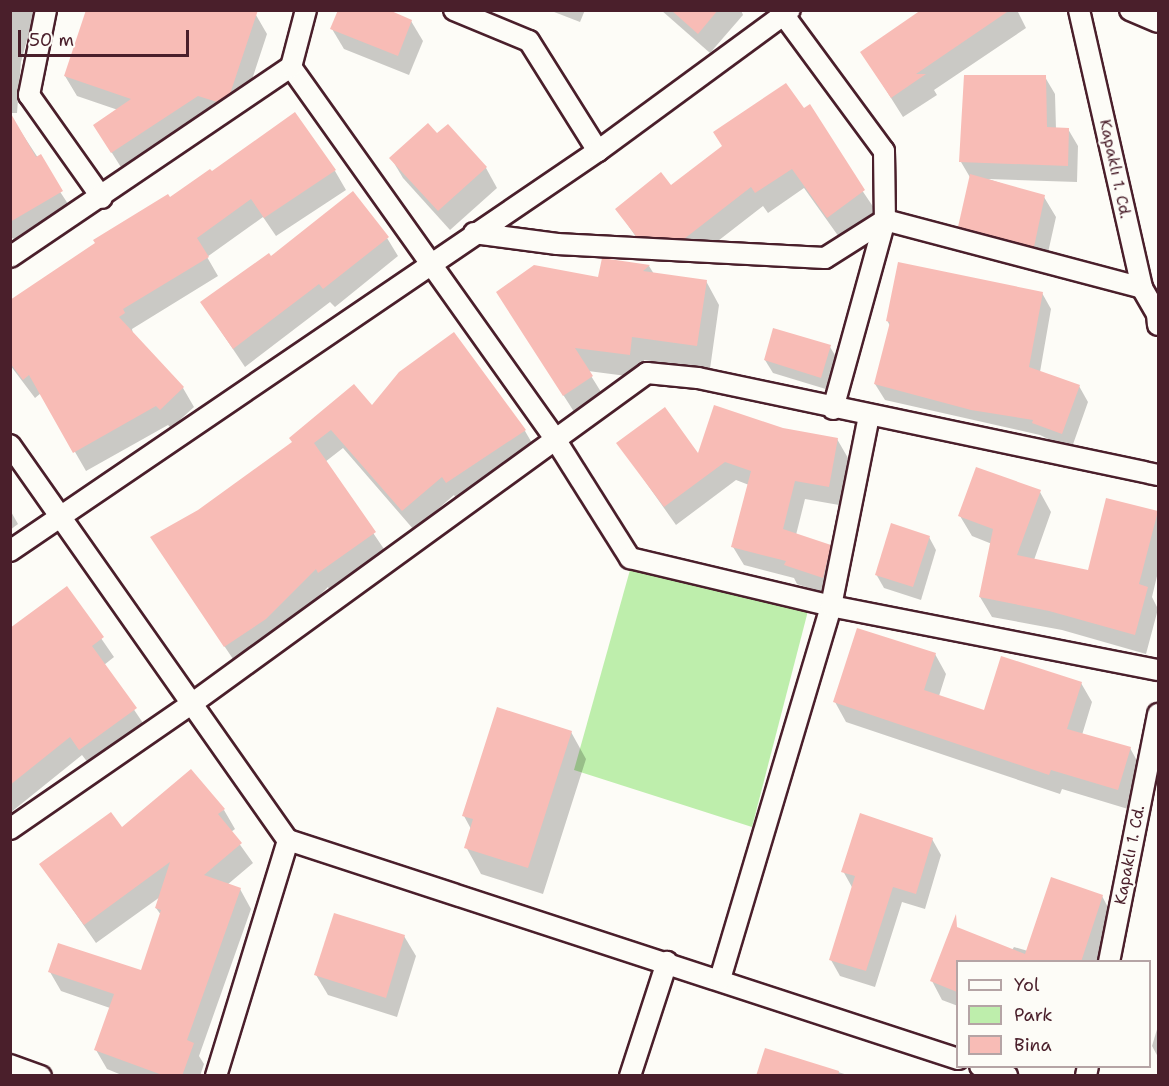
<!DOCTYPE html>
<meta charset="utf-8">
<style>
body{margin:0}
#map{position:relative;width:1169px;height:1086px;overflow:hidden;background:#fdfcf7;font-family:"Shantell Sans",sans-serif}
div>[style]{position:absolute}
.green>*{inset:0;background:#beeeac}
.shadow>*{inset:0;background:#0003}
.building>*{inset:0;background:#f8bcb6}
.roads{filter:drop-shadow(2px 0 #4a1f2b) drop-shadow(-2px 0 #4a1f2b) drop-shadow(0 2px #4a1f2b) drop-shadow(0 -2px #4a1f2b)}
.street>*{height:20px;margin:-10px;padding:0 10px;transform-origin:10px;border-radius:10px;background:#fdfcf7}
span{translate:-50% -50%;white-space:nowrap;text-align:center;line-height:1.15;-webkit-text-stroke:4.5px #fdfcf7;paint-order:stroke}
.street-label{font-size:16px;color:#4a1f2b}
.frame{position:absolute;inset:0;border:12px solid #4a1f2b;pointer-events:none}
.legend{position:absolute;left:956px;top:960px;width:195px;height:108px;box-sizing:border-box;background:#fdfcf7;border:2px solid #b5a4a5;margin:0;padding:8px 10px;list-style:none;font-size:18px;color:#4a1f2b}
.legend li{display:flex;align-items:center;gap:12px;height:30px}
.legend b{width:30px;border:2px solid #b5a4a5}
.scale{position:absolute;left:18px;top:30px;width:171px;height:27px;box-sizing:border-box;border:3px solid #4a1f2b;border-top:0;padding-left:8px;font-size:18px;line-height:21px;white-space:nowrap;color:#4a1f2b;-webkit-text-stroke:4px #fdfcf7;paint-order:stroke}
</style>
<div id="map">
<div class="green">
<div style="clip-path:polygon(630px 570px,809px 607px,752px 827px,574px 770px)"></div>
</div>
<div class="shadow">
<div style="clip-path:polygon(10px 10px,35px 10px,21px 62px,17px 113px,10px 113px)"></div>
<div style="clip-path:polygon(549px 10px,585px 10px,580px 22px)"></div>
<div style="clip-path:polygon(661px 10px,741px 10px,743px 15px,710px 53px)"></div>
<div style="clip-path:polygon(924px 10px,1017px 10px,1026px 28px,934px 90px,937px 95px,903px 117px,862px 52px)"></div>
<div style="clip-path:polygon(256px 15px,267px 34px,241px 113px,229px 121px,210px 115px,124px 172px,95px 126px,118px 110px,77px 96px,65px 76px)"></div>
<div style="clip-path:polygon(411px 21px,423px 41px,409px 75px,344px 49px,332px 29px)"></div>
<div style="clip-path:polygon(1045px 77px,1055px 94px,1056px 129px,1068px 129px,1078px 146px,1077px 182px,988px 179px,1044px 197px,1056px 217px,1045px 266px,971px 247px,959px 227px,971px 179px,961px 162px)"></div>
<div style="clip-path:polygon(10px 115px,72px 210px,17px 243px,13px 238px,10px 240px)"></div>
<div style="clip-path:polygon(437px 135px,486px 168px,497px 188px,450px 230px,403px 178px,391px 158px)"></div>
<div style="clip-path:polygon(723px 147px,843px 162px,876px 211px,839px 237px,804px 188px,768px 213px,763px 206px,696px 258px,649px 256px,617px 209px,671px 188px)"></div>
<div style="clip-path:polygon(335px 171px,346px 190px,276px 236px,263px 217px,207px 257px,218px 276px,132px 329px,133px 334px,183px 388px,194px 407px,171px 428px,168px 425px,86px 471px,41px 393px,35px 398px,10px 365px,10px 303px,212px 173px)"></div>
<div style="clip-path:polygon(387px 238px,398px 256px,335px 307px,330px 302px,245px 367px,202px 303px,271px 258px)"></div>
<div style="clip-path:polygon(603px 260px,649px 266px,654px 274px,706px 281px,719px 305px,710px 369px,644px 360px,642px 378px,588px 371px,606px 400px,578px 418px,498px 293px,599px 279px)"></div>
<div style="clip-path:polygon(1042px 293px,1051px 309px,1040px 372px,1079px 386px,1088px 402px,1071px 450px,1040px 435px,885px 400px,875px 384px,890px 326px,887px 320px)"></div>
<div style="clip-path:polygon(830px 347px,838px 360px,829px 390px,773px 373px,765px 360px)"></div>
<div style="clip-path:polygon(372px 408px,525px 431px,536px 450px,458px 502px,454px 495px,414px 530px,343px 448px,325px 462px,386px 552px,330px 591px,328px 587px,277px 638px,237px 665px,152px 538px,199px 511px,294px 443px)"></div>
<div style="clip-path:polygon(783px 429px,837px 439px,848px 458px,839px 505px,805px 499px,796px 535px,830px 546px,841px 565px,833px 596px,797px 584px,794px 578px,744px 565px,733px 547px,749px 485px,736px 480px,676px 525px,618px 443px,699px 456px)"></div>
<div style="clip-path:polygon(1040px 492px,1051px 512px,1034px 560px,1089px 571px,1157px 512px,1158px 572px,1152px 597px,1158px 609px,1146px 654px,1062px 630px,992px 617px,980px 597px,992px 544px,972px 536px,960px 516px)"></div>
<div style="clip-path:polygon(10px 510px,18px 524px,10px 530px)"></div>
<div style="clip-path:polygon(929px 537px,936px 550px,921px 600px,884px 588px,876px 574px)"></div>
<div style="clip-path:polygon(67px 589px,114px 657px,104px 665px,147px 729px,92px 768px,82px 755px,10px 813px,10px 630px)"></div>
<div style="clip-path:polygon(935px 654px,946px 674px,939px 696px,985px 712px,1081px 683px,1092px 702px,1082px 735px,1130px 748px,1141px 768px,1128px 809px,1062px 789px,1060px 794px,846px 722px,835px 702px)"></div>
<div style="clip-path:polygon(571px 732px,586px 759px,543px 894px,481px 874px,466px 847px,471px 829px,464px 816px)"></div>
<div style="clip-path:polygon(224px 810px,235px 829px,231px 832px,253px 863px,227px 885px,240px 889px,251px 909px,199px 1056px,204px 1064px,200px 1076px,124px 1076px,107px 1069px,96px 1050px,110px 1008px,61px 991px,50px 972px,142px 972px,161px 915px,156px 908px,160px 897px,96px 943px,41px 864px,122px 830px)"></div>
<div style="clip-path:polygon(932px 839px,941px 855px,925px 909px,902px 902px,875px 987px,840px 976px,831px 960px,853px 889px,843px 871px)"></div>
<div style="clip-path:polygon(1102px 896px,1112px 915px,1099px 962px,958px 962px,958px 1006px,942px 1000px,932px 981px,953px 927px,1012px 950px,1014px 947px,1028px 951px)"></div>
<div style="clip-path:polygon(404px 936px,416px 956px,397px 1017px,328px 995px,316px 975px)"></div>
<div style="clip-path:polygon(1158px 1026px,1158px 1057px,1152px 1046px)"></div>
<div style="clip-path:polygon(766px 1050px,851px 1076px,758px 1076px)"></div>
</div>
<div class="building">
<div style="clip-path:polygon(86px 10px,258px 10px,230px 94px,217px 102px,198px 96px,111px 153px,93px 125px,131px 99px,64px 76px)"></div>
<div style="clip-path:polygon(338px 10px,389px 10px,412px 20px,398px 56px,330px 29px)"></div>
<div style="clip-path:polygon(671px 10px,718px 10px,698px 34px)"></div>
<div style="clip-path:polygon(921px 10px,1010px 10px,916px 74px,926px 74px,891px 98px,860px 52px)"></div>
<div style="clip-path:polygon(964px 75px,1046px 75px,1047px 127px,1069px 128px,1068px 166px,959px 162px)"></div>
<div style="clip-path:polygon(786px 83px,804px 108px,810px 104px,865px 190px,827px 218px,792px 169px,755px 193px,751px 187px,684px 239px,636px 236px,615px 209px,661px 172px,671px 185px,722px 146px,713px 132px)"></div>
<div style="clip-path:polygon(10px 112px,36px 157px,41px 154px,63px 191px,10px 222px)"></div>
<div style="clip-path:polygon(295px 112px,336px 170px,264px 218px,251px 199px,197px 238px,209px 257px,123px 309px,125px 313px,119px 317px,184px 387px,160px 410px,156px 406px,73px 453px,29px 375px,23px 380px,10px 363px,10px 300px,95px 243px,93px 240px,168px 194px,170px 197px,210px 169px,212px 171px)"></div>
<div style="clip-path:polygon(428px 123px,437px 133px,448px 124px,487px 167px,438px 211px,389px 158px)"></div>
<div style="clip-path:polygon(970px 174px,1045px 195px,1034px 247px,958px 227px)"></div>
<div style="clip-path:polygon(353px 191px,389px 237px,323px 289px,319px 284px,233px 349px,200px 302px,269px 253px,271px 256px)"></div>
<div style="clip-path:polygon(602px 258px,650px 265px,643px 271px,707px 280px,697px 346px,632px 337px,630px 355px,575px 348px,593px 376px,563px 396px,496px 292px,534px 265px,598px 277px)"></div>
<div style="clip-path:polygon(898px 262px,1043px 292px,1029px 367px,1080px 385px,1062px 434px,1032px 423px,1033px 420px,971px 410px,874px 384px,890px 322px,886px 321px)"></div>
<div style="clip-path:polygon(773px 328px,831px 345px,821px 378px,764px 360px)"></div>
<div style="clip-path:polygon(454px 332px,526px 430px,446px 483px,442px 477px,402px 511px,331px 430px,314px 443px,376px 532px,318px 573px,316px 569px,266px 619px,224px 647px,150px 537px,198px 510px,292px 442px,289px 438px,354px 384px,372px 405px,399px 372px)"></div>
<div style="clip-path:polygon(714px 405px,783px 428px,838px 438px,829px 487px,795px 481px,783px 529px,831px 545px,823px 578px,784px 565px,786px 561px,731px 547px,751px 471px,725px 462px,664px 507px,616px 443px,665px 407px,698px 453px)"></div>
<div style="clip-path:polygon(976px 467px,1041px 490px,1017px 555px,1088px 570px,1106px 498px,1158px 511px,1139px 584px,1148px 587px,1135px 635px,1049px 611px,979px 597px,993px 529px,958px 516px)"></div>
<div style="clip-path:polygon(891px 523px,930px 536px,913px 587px,875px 575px)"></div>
<div style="clip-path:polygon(67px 586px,104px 637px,92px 646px,137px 708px,79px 750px,70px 737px,10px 785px,10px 628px)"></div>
<div style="clip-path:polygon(857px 628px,936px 653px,924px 690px,984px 710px,1001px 656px,1082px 682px,1067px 729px,1131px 747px,1118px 790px,1051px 770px,1049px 775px,833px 702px)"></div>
<div style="clip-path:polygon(497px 707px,572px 731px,528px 868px,464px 848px,473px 819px,462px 816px)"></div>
<div style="clip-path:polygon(191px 769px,225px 809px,218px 814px,242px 843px,204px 875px,241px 888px,187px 1040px,194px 1043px,182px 1076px,165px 1076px,94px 1050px,114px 994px,48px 972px,58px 943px,141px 970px,161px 910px,155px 908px,170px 862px,84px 925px,39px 864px,111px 812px,122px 827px)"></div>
<div style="clip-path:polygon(860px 813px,933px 838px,916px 894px,893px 887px,866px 971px,829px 960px,855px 876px,841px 872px)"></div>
<div style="clip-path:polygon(1051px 877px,1103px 895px,1081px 962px,957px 962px,957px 992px,930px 981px,956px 914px,957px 927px,1025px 954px)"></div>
<div style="clip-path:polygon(334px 913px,405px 935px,386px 998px,314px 975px)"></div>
<div style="clip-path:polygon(765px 1048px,839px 1071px,838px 1076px,756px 1076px)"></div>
</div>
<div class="roads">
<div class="street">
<div style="left:46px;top:10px;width:87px;rotate:101.3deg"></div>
<div style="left:29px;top:95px;width:126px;rotate:54.7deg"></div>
<div style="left:454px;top:10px;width:81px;rotate:22.5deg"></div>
<div style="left:529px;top:41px;width:130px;rotate:57.9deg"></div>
<div style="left:780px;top:10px;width:175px;rotate:53.6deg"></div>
<div style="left:884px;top:151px;width:69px;rotate:89.2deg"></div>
<div style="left:885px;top:220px;width:196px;rotate:105.4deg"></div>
<div style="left:1079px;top:10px;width:285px;rotate:77.2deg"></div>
<div style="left:1142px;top:288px;width:30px;rotate:60deg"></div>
<div style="left:1157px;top:314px;width:11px;rotate:85deg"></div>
<div style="left:1130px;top:10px;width:30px;rotate:23deg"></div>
<div style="left:291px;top:67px;width:456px;rotate:54.6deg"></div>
<div style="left:555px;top:439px;width:141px;rotate:57.8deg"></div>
<div style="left:630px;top:558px;width:207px;rotate:13.4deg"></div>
<div style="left:831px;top:606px;width:333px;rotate:11.1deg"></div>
<div style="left:474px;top:233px;width:84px;rotate:7.5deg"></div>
<div style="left:557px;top:244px;width:268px;rotate:3deg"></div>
<div style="left:825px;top:258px;width:71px;rotate:-32.3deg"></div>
<div style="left:885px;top:220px;width:266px;rotate:14.8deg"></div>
<div style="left:10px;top:257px;width:339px;rotate:-34.1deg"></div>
<div style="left:291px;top:67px;width:59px;rotate:-75.3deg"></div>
<div style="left:10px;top:445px;width:483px;rotate:54.9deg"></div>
<div style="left:288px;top:840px;width:705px;rotate:18.1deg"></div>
<div style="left:10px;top:551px;width:711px;rotate:-34.23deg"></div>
<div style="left:598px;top:151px;width:238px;rotate:-36.3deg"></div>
<div style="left:10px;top:829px;width:219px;rotate:-34.6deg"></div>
<div style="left:190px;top:705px;width:565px;rotate:-36deg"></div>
<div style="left:647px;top:373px;width:51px;rotate:5.6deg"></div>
<div style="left:698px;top:378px;width:470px;rotate:11.9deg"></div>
<div style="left:1109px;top:962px;width:253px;rotate:-78.8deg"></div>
<div style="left:720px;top:979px;width:389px;rotate:-73.4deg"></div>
<div style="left:831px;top:606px;width:194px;rotate:-78.7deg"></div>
<div style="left:10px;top:1065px;width:33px;rotate:20deg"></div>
<div style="left:980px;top:1066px;width:29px;rotate:20deg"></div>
<div style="left:216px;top:1076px;width:247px;rotate:-73deg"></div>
<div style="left:630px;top:1076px;width:120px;rotate:-72deg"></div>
<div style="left:1086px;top:1076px;width:10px;rotate:-79deg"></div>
</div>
</div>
<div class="street-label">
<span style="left:1115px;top:169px;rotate:78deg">Kapaklı 1. Cd.</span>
<span style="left:1130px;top:855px;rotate:-79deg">Kapaklı 1. Cd.</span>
</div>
<div class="frame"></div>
<ul class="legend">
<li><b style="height:8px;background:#fdfcf7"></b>Yol</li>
<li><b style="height:16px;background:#beeeac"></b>Park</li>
<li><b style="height:16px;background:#f8bcb6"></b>Bina</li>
</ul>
<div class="scale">50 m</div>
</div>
